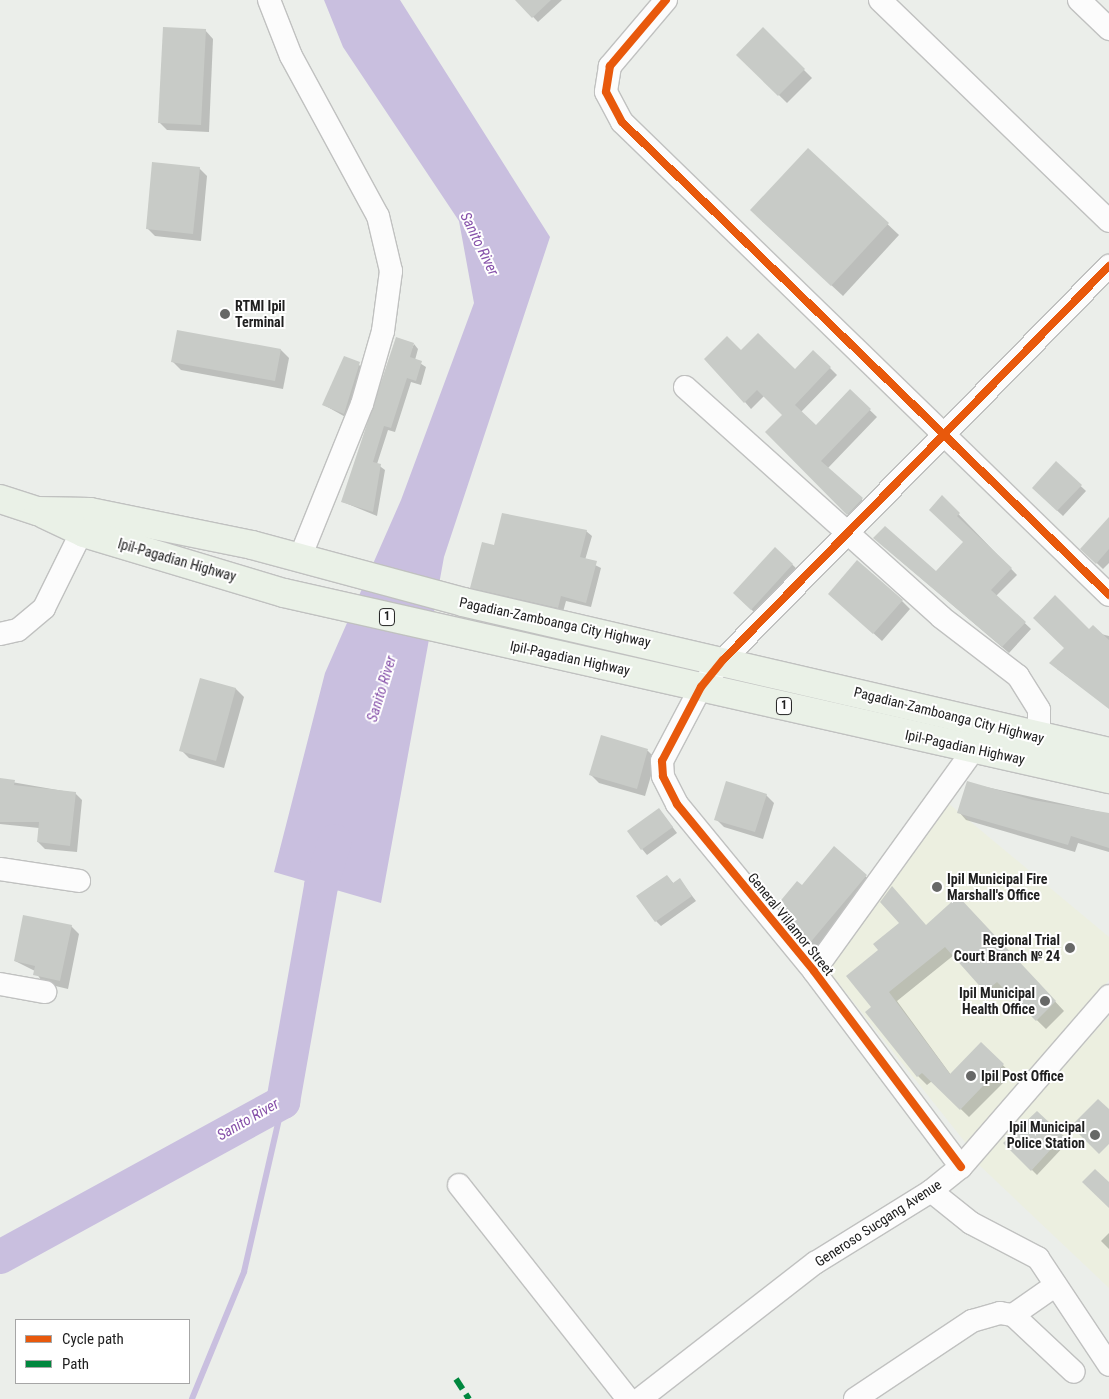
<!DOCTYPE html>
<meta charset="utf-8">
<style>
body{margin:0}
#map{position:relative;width:1109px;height:1399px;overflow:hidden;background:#ebeeea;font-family:"Roboto Condensed",sans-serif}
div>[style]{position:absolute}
.commercial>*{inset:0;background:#ecefe0}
.water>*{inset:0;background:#c9bfdf}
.shadow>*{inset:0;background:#0003}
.stream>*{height:5.5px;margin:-2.75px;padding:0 2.75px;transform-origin:2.75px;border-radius:2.75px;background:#c9bfdf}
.river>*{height:34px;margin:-17px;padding:0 17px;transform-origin:17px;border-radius:17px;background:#c9bfdf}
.building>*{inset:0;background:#c8cbc7}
.roads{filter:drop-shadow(1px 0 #c0c1c0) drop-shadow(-1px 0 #c0c1c0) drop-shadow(0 1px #c0c1c0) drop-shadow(0 -1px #c0c1c0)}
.minor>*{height:22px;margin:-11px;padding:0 11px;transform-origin:11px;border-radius:11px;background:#fcfcfc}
.major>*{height:28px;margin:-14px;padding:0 14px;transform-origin:14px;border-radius:14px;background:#eaf1e7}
.quiet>*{height:6px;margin-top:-3px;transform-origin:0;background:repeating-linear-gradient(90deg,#00873e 0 12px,transparent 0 18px)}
.cycleway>*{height:8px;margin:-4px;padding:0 4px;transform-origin:4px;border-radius:4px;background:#e8590c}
.dots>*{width:14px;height:14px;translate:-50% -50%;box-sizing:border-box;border:2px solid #fff;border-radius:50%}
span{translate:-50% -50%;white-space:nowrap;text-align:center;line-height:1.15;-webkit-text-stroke:4px #fff;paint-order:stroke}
.shield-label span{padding:1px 4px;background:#fff;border:1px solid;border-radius:4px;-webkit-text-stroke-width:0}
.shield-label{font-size:12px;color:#202020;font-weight:700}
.poi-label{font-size:14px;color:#202020;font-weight:700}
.left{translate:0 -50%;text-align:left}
.right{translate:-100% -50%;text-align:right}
.street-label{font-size:14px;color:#202020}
.water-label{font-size:15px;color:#8752aa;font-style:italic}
.legend{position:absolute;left:15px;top:1319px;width:175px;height:65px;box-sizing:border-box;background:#fff;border:1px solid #a6a6a6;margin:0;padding:6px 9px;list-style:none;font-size:15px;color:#202020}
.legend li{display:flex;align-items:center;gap:10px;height:25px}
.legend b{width:25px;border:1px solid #a6a6a6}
</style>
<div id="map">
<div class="commercial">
<div style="clip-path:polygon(948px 803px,1109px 937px,1109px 980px,969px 1147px,824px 965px)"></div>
<div style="clip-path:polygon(1109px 1016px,1109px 1288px,977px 1163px)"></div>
</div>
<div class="water">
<div style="clip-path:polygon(324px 0,400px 0,550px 237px,444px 557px,381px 903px,274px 872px,325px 673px,401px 500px,474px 303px,459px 221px,343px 47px)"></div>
</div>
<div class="shadow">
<div style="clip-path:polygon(517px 0,562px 0,538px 22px)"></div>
<div style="clip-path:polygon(763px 29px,812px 78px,787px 103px,738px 55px)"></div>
<div style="clip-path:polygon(205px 30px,213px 39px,209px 132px,167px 130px,159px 122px)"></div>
<div style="clip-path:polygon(808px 149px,899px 235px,843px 296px,762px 221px)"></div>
<div style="clip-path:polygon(199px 168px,207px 176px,201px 241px,155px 236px,147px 228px)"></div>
<div style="clip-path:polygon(414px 344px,418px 349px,415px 360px,426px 367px,421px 385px,411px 382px,395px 432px,388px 430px,377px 464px,385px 470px,377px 516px,343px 502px)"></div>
<div style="clip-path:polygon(281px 350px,289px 358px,283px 389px,181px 370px,173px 362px)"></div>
<div style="clip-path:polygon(741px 352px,795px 371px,814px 352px,837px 375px,801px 412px,816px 426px,850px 391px,877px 417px,828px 468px,869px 506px,854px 521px,767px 432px,784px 415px,765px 395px,751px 409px,745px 402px)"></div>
<div style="clip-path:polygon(344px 358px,365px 368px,349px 419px,324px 405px)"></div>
<div style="clip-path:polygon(1056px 463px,1086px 491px,1063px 516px,1033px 488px)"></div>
<div style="clip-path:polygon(942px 497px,1017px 575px,996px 596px,1031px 629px,1009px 653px,881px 544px,936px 572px,965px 542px)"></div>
<div style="clip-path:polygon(1109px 519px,1109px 563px,1103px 569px,1082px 549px)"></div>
<div style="clip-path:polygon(586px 531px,592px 536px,585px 560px,601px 568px,591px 607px,566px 601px,563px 612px,476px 592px,471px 587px,494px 546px)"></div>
<div style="clip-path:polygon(776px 549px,798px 570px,756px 614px,734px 593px)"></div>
<div style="clip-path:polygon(838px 601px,902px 601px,910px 609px,882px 641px)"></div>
<div style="clip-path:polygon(1089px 631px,1109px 636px,1109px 707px,1057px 669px)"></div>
<div style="clip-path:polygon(201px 679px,236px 689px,244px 697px,224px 768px,189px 758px,181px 750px)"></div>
<div style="clip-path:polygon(602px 737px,648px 751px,656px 759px,645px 796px,599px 783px,590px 774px)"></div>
<div style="clip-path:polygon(0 780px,75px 793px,82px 800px,77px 852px,45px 849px,38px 842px,39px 828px,0 824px)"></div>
<div style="clip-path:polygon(968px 783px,1109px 814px,1109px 852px,1078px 843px,1075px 852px,966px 820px,959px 812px)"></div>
<div style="clip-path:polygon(766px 795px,774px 803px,763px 839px,724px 827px,716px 819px)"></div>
<div style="clip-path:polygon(659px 809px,677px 833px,647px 855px,642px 849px)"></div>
<div style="clip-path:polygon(834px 848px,874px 884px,818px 951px,778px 905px,802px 886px)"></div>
<div style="clip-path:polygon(667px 876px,674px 884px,680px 880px,696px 901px,661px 926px,656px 921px)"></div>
<div style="clip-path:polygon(967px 907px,1064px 1011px,1046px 1029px,1006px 990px,995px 1000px,954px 955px,897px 1001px,951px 1075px,981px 1044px,1012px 1074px,969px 1117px,932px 1081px,927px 1085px,918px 1076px,873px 1007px,927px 926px)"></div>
<div style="clip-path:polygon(71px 926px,79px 934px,68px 989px,43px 983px,35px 971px,15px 961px)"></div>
<div style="clip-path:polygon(1037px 1113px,1067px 1143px,1037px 1175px,1005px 1143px)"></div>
<div style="clip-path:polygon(1109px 1233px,1109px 1249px,1101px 1241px)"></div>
</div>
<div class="stream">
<div style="left:192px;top:1399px;width:137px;rotate:-67.7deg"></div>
<div style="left:244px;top:1272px;width:174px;rotate:-77.1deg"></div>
</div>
<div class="river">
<div style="left:0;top:1257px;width:323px;rotate:-28.7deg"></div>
<div style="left:283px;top:1102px;width:219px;rotate:-80deg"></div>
<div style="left:321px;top:886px;width:47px;rotate:-72.7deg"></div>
</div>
<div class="building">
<div style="clip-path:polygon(515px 0,551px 0,532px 18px)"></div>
<div style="clip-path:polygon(163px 27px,206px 29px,201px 125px,158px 123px)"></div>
<div style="clip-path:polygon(763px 27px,805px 69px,778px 96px,736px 55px)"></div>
<div style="clip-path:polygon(808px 148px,889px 223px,831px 286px,750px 210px)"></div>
<div style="clip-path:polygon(152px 162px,200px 167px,193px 234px,146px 229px)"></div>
<div style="clip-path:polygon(177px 330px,281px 349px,275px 381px,171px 362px)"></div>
<div style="clip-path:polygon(758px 333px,795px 369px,813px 350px,831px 367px,795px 405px,816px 425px,850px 389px,871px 409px,821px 461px,863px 498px,847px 515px,765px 432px,782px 415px,757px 390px,744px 403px,704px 359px,727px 336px,741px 350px)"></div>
<div style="clip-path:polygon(396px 337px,414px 343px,410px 357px,422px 361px,416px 381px,407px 378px,391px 428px,384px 426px,373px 462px,381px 464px,373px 512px,341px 502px)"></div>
<div style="clip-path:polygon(344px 356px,360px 362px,344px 414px,322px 405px)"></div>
<div style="clip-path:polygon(1056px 461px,1082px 485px,1057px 511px,1032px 488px)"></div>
<div style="clip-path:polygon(942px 495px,960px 513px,957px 516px,1012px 568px,991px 590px,1026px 622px,1002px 647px,873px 538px,885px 526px,936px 571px,963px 542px,929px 510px)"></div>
<div style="clip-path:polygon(502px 513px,587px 530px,580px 557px,597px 561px,586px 603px,561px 596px,558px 608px,470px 588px,482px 542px,494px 545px)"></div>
<div style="clip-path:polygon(1109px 517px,1109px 549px,1096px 564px,1080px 549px)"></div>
<div style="clip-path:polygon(775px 547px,793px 564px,751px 610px,733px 593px)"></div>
<div style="clip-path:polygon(857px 560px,903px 600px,873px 634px,828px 594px)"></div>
<div style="clip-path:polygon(1055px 595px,1089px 629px,1093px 625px,1109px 640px,1109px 709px,1049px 663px,1064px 648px,1033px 618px)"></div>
<div style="clip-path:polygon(200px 678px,236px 688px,216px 761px,179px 751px)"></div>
<div style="clip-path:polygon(601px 735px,648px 749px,637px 789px,589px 775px)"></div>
<div style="clip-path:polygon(0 778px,15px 780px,14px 785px,76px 792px,70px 846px,37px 842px,39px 822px,0 822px)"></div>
<div style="clip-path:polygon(726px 781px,767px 794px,755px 832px,714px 820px)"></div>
<div style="clip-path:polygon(967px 781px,1033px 800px,1109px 813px,1109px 848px,1071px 836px,1068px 845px,957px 813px)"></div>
<div style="clip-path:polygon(659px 808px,673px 827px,641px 850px,627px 831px)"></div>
<div style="clip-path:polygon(834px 846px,867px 875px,809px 944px,777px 905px,797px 881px,802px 885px)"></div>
<div style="clip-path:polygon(667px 875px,673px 883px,680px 878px,692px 896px,655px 922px,636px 896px)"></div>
<div style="clip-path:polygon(892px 886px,926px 925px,958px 896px,1056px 1001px,1036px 1021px,997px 982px,985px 992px,945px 947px,889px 992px,950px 1074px,981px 1042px,1004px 1064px,960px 1110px,922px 1073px,917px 1077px,865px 1012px,871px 1007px,846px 976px,878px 950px,873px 944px,899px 923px,880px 902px)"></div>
<div style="clip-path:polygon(23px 915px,72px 925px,60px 981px,33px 975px,35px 966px,14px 961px)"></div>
<div style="clip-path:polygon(1098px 1099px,1109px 1109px,1109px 1144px,1099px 1154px,1071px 1126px)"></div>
<div style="clip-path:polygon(1037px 1111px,1068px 1140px,1057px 1151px,1053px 1147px,1031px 1171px,1003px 1143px)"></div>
<div style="clip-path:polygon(1095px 1169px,1109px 1182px,1109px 1208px,1082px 1182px)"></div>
</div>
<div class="roads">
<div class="minor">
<div style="left:269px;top:0;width:60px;rotate:68.6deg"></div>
<div style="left:291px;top:56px;width:182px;rotate:61.5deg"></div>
<div style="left:378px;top:216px;width:57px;rotate:76.7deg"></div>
<div style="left:391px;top:271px;width:61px;rotate:97.6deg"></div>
<div style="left:383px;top:331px;width:76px;rotate:106deg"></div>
<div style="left:362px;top:404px;width:168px;rotate:112deg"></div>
<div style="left:666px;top:0;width:87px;rotate:130.3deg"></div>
<div style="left:610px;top:66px;width:26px;rotate:99deg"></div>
<div style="left:606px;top:92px;width:34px;rotate:62deg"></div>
<div style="left:622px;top:122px;width:679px;rotate:44.16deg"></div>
<div style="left:880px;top:0;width:318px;rotate:44deg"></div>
<div style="left:1079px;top:0;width:42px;rotate:44deg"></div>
<div style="left:685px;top:387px;width:344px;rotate:41.9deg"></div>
<div style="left:941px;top:617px;width:97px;rotate:37.5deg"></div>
<div style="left:1018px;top:676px;width:40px;rotate:58deg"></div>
<div style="left:1039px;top:710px;width:26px;rotate:90deg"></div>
<div style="left:0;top:634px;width:18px;rotate:-13deg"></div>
<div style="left:18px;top:630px;width:34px;rotate:-40deg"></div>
<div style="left:44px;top:608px;width:102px;rotate:-63.7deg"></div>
<div style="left:0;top:869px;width:80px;rotate:8.6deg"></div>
<div style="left:814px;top:971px;width:289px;rotate:-54.2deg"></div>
<div style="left:0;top:984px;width:46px;rotate:10.1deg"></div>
<div style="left:961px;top:1167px;width:245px;rotate:-126.9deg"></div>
<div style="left:814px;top:971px;width:216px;rotate:-129.4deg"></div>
<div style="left:677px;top:804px;width:31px;rotate:-117deg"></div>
<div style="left:663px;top:776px;width:15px;rotate:-94deg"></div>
<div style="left:662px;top:761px;width:84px;rotate:-62.2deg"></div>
<div style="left:701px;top:687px;width:35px;rotate:-51deg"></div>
<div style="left:723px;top:660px;width:552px;rotate:-45.59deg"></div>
<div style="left:459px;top:1185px;width:273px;rotate:51.7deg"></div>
<div style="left:931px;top:1191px;width:51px;rotate:38.7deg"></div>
<div style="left:971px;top:1223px;width:76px;rotate:27.6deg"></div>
<div style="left:1038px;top:1258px;width:128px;rotate:56.4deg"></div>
<div style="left:1013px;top:1315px;width:52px;rotate:-34.9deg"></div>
<div style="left:640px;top:1399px;width:222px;rotate:-37.9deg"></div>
<div style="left:815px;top:1263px;width:137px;rotate:-31.8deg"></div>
<div style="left:931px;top:1191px;width:38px;rotate:-39deg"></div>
<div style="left:961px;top:1167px;width:226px;rotate:-49.1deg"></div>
<div style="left:855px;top:1399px;width:141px;rotate:-33.7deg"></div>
<div style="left:972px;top:1321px;width:29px;rotate:-16deg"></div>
<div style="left:1000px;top:1313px;width:13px;rotate:9deg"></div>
<div style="left:1013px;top:1315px;width:83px;rotate:43.1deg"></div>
</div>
<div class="major">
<div style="left:0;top:499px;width:40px;rotate:18deg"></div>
<div style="left:38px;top:511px;width:52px;rotate:1.1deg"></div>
<div style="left:90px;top:512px;width:165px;rotate:11.5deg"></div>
<div style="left:252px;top:545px;width:219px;rotate:15.1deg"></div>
<div style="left:463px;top:602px;width:663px;rotate:13.07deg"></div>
<div style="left:44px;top:514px;width:44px;rotate:25.4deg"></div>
<div style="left:84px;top:533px;width:209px;rotate:16.7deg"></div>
<div style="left:284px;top:593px;width:846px;rotate:12.71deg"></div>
</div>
</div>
<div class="quiet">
<div style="left:456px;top:1379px;width:24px;rotate:57deg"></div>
</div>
<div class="cycleway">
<div style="left:666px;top:0;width:87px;rotate:130.3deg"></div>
<div style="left:610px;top:66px;width:26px;rotate:99deg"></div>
<div style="left:606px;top:92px;width:34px;rotate:62deg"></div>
<div style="left:622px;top:122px;width:679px;rotate:44.16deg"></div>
<div style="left:961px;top:1167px;width:245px;rotate:-126.9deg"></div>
<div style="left:814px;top:971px;width:216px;rotate:-129.4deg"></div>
<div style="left:677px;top:804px;width:31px;rotate:-117deg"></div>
<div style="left:663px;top:776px;width:15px;rotate:-94deg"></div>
<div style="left:662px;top:761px;width:84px;rotate:-62.2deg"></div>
<div style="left:701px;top:687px;width:35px;rotate:-51deg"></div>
<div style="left:723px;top:660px;width:552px;rotate:-45.59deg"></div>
</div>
<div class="dots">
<div style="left:225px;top:314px;background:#676867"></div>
<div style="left:937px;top:887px;background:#676867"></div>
<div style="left:1070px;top:948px;background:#676867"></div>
<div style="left:1045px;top:1001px;background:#676867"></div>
<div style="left:971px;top:1076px;background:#676867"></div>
<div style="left:1095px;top:1135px;background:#676867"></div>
</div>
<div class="shield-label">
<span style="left:387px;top:617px">1</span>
<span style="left:784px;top:706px">1</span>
</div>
<div class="poi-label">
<span class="left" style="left:235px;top:314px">RTMI Ipil<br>Terminal</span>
<span class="left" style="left:947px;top:887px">Ipil Municipal Fire<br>Marshall's Office</span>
<span class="right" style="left:1060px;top:948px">Regional Trial<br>Court Branch № 24</span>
<span class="right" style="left:1035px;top:1001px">Ipil Municipal<br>Health Office</span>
<span class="left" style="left:981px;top:1076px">Ipil Post Office</span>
<span class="right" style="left:1085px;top:1135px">Ipil Municipal<br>Police Station</span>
</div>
<div class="street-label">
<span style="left:177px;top:560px;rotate:16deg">Ipil-Pagadian Highway</span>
<span style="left:555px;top:622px;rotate:12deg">Pagadian-Zamboanga City Highway</span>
<span style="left:570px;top:658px;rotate:12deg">Ipil-Pagadian Highway</span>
<span style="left:949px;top:715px;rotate:14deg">Pagadian-Zamboanga City Highway</span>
<span style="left:965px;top:747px;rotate:12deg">Ipil-Pagadian Highway</span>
<span style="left:791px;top:924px;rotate:51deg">General Villamor Street</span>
<span style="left:878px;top:1223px;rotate:-33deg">Generoso Sucgang Avenue</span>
</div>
<div class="water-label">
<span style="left:479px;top:244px;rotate:64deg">Sanito River</span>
<span style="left:382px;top:689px;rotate:-73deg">Sanito River</span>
<span style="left:248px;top:1120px;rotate:-30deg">Sanito River</span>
</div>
<ul class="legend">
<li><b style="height:6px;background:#e8590c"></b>Cycle path</li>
<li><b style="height:6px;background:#00873e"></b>Path</li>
</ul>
</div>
